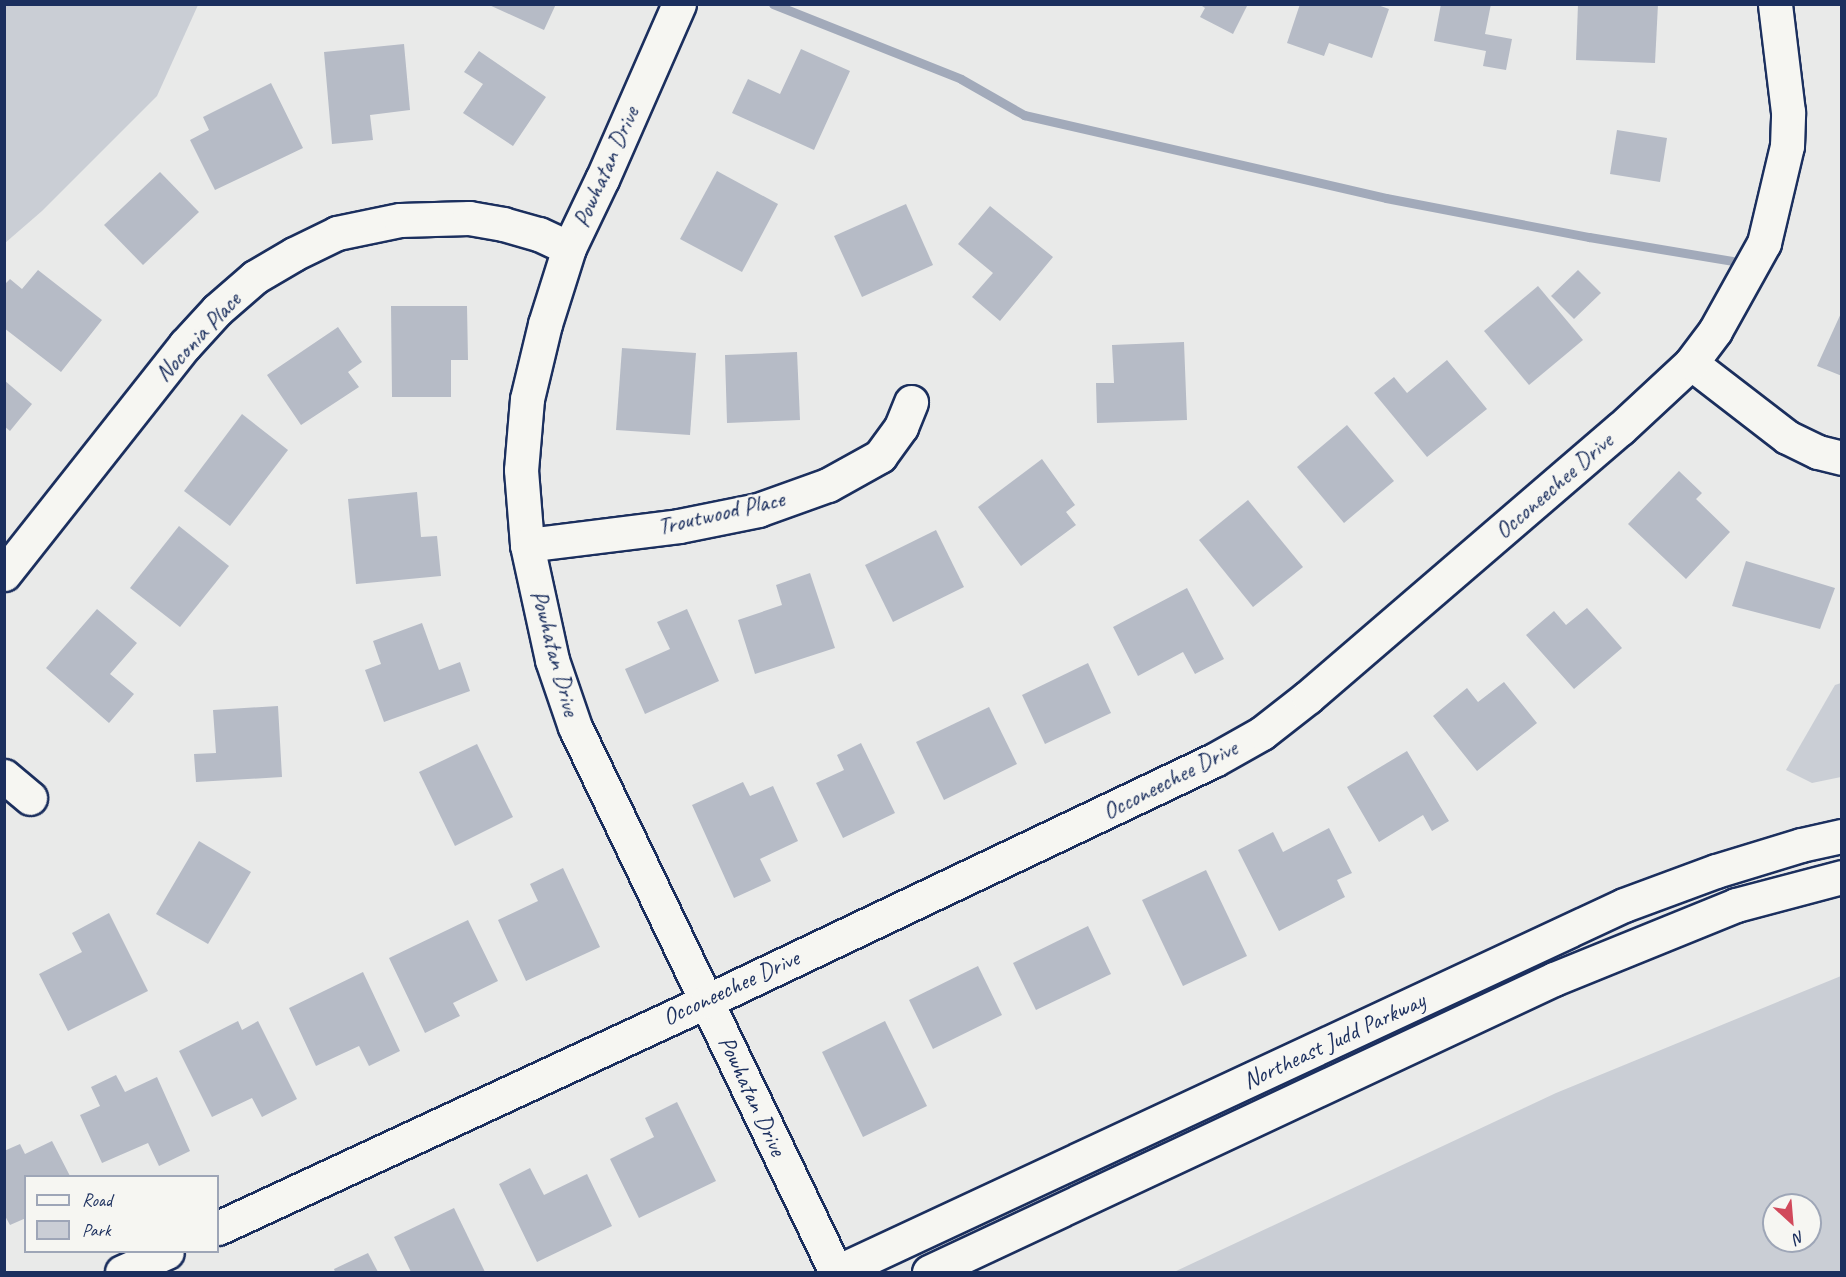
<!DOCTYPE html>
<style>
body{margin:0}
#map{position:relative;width:1846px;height:1277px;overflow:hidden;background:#e9eae9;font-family:Caveat,sans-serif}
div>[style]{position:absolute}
.green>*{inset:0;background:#caced5}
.stream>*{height:9px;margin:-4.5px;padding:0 4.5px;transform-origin:4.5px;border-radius:4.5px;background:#a2aaba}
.building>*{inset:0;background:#b6bbc6}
.roads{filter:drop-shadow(2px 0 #1b2f5e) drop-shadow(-2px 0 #1b2f5e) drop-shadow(0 2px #1b2f5e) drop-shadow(0 -2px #1b2f5e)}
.minor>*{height:33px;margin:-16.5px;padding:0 16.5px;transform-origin:16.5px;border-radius:16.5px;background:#f6f6f2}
.trunk>*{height:33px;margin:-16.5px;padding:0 16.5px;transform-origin:16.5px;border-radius:16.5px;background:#f6f6f2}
span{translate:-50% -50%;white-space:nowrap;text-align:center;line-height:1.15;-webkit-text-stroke:5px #f6f6f2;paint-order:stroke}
.street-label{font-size:24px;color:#1b2f5e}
.frame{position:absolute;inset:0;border:6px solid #1b2f5e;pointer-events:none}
.legend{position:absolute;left:24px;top:1175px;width:195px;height:78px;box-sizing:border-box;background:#f6f6f2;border:2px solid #9ea6b7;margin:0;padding:8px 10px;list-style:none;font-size:18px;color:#1b2f5e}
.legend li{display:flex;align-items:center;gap:12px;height:30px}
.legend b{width:30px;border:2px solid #9ea6b7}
.north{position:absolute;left:1762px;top:1193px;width:60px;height:60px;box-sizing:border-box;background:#f6f6f2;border:2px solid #9ea6b7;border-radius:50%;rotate:154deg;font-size:16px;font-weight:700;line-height:24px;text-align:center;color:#1b2f5e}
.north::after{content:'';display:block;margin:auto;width:21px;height:27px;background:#d1495b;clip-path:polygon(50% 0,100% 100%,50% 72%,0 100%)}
</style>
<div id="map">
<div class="green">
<div style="clip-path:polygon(5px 4px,198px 5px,157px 96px,42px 211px,5px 243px)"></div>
<div style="clip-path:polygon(1841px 683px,1841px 777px,1812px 783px,1786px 770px,1835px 685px)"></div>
<div style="clip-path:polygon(evenodd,1841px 976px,1841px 1272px,1174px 1272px,1556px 1093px,1841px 976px,1774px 1205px,1810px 1205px,1810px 1241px,1774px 1241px,1774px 1205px)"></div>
</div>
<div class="stream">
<div style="left:773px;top:4px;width:202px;rotate:21.7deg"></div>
<div style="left:961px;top:79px;width:73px;rotate:29.7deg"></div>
<div style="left:1024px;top:115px;width:371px;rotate:12.9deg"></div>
<div style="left:1386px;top:198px;width:207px;rotate:10.9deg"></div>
<div style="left:1589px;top:237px;width:145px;rotate:9.5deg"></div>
</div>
<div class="building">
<div style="clip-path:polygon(487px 4px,556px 4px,544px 30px)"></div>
<div style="clip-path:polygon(1199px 4px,1248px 4px,1233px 34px,1200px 17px,1205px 8px)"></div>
<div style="clip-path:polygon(1300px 4px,1375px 4px,1389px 9px,1372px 58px,1329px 43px,1324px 56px,1287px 43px)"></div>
<div style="clip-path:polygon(1441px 4px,1491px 4px,1485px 34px,1512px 39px,1506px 70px,1483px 66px,1486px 51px,1434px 41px)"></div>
<div style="clip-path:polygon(1578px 4px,1658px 4px,1655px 63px,1576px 60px)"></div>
<div style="clip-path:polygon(404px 44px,410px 110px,370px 115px,373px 140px,332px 144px,324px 52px)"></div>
<div style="clip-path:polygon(801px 49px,850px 71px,814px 150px,732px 113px,748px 79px,780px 94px)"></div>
<div style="clip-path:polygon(479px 51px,546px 97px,513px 146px,463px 113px,483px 84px,464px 72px)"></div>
<div style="clip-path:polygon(271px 83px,303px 148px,215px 190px,190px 140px,209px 130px,203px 117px)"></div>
<div style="clip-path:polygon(1617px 130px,1667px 138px,1660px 182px,1610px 174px)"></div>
<div style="clip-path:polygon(717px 171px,778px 204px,742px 272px,680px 239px)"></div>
<div style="clip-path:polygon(160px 172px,199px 212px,143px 265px,104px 225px)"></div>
<div style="clip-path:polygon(906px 204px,933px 265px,862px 297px,834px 236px)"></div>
<div style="clip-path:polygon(990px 206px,1053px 257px,1000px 321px,972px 297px,993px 273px,958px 244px)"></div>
<div style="clip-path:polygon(38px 270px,102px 320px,61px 372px,4px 328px,4px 285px,10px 279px,22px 289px)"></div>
<div style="clip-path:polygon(1578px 270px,1601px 293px,1574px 319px,1551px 296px)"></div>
<div style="clip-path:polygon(1538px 286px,1583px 340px,1529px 385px,1484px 331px)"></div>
<div style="clip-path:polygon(391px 306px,467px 306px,468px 360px,451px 360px,451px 397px,392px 397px)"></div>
<div style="clip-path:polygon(1842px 311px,1842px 376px,1817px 366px)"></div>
<div style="clip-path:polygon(338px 327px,362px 362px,348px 372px,359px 387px,301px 425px,267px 375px)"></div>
<div style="clip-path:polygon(1184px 342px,1187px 420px,1097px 423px,1096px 383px,1114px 383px,1112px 345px)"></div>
<div style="clip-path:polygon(622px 348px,696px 353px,690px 435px,616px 430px)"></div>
<div style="clip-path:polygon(797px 352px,800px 420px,727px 423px,725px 355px)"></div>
<div style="clip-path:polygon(1447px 360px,1487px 409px,1427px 457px,1374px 393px,1394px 377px,1407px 393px)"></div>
<div style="clip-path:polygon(4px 380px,32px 404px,10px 431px,4px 426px)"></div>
<div style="clip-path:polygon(242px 414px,288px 450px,230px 526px,184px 491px)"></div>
<div style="clip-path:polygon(1347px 425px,1394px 481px,1344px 523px,1297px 467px)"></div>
<div style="clip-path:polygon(1042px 459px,1075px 505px,1066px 512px,1076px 525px,1021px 566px,978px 507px)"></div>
<div style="clip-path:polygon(1679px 471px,1702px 493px,1696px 499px,1730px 532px,1686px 579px,1628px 524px)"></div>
<div style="clip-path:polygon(417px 492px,421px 537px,437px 536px,441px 576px,356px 584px,348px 499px)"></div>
<div style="clip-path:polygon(1248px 500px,1303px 567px,1253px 607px,1199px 540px)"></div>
<div style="clip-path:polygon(179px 526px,229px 566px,180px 627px,130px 588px)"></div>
<div style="clip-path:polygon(936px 530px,964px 587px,893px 622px,865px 565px)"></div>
<div style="clip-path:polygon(1746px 561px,1835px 588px,1820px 629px,1732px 606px)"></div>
<div style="clip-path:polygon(810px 573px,835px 648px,755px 674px,738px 620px,782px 605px,776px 585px)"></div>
<div style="clip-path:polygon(1187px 588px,1224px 659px,1195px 674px,1183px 652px,1138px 676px,1113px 627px)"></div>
<div style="clip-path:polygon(1587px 608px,1622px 648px,1574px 689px,1526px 635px,1554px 611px,1566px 625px)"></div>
<div style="clip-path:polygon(97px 609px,137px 643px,110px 674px,134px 694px,109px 723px,46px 668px)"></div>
<div style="clip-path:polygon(687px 609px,719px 681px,645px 714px,625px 669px,670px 649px,657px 622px)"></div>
<div style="clip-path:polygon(422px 623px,439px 670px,460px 662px,470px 691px,384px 722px,365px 670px,381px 664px,373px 641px)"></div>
<div style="clip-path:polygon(1088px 663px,1111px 713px,1045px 744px,1022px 695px)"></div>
<div style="clip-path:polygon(1504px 682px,1537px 723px,1477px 771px,1433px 716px,1467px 688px,1478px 702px)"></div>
<div style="clip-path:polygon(278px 706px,282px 777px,196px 782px,194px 754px,216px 753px,213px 710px)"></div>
<div style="clip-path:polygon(989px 707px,1017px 764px,944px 800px,916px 742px)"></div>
<div style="clip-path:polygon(861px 743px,895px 813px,843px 838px,816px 783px,844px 770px,837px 755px)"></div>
<div style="clip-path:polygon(477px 744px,513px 817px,455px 846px,419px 772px)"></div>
<div style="clip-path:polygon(1407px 751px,1449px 821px,1432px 831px,1423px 815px,1379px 842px,1347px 787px)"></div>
<div style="clip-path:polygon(743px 782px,750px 796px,773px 786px,798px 841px,760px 859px,771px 881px,734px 898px,692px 805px)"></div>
<div style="clip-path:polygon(1329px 828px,1352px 873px,1337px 880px,1345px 897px,1279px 931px,1238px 850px,1273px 832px,1283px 852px)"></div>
<div style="clip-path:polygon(199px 841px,251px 872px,208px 944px,156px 914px)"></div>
<div style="clip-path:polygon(563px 868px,600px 947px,526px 981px,498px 920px,538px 901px,530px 884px)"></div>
<div style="clip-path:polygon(1206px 870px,1247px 956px,1183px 986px,1142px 900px)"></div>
<div style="clip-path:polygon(109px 913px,148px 991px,68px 1031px,39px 974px,82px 952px,72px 933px)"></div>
<div style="clip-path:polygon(468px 920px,498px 981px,453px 1003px,460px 1016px,425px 1033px,389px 958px)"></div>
<div style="clip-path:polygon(1088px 926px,1111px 974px,1036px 1010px,1013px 963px)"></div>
<div style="clip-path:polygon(978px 966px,1002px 1015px,933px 1049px,909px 1000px)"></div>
<div style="clip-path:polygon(363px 972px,400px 1051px,369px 1066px,359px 1046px,316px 1066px,289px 1008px)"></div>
<div style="clip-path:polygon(238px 1021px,242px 1030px,258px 1021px,297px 1099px,262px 1117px,252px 1098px,212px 1117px,179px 1051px)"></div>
<div style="clip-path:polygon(885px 1021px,927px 1106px,863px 1137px,822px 1052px)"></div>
<div style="clip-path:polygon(116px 1075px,125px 1092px,157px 1077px,190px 1151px,159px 1166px,148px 1143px,102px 1163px,80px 1115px,100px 1106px,91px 1087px)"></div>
<div style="clip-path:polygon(677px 1102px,716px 1181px,639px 1218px,610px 1159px,654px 1137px,645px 1118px)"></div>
<div style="clip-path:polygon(52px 1141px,70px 1176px,26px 1176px,26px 1218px,10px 1225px,4px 1214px,4px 1151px,20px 1144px,25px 1154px)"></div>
<div style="clip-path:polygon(530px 1168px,544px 1195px,587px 1174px,612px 1226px,537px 1262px,499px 1184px)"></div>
<div style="clip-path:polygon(454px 1208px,485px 1272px,411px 1272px,394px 1237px)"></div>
<div style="clip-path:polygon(368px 1253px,378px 1272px,335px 1272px,334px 1269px)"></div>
</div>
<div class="roads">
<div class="minor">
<div style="left:679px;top:4px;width:191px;rotate:113.7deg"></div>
<div style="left:602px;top:179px;width:76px;rotate:115.6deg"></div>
<div style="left:569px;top:248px;width:80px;rotate:107.5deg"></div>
<div style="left:545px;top:324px;width:77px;rotate:103.5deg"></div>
<div style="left:527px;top:399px;width:71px;rotate:94.8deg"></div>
<div style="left:521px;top:470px;width:75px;rotate:85.4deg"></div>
<div style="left:527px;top:545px;width:118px;rotate:77.7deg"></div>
<div style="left:552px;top:660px;width:71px;rotate:71.1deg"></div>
<div style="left:575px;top:727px;width:604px;rotate:64.41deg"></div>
<div style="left:1691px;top:363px;width:121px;rotate:37.6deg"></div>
<div style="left:1787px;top:437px;width:34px;rotate:26deg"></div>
<div style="left:1818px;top:452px;width:25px;rotate:14deg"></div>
<div style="left:527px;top:545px;width:153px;rotate:-7.1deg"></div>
<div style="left:679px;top:526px;width:81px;rotate:-11.4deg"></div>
<div style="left:758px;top:510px;width:74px;rotate:-19.7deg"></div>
<div style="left:828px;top:485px;width:60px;rotate:-29.1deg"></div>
<div style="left:880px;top:456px;width:36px;rotate:-54deg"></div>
<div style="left:901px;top:427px;width:27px;rotate:-68deg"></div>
<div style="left:4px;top:574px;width:292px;rotate:-51.7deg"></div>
<div style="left:185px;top:345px;width:47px;rotate:-47.6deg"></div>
<div style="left:217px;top:310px;width:50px;rotate:-41deg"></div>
<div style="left:255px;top:277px;width:45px;rotate:-30.5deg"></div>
<div style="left:294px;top:254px;width:48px;rotate:-26deg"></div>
<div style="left:337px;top:233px;width:64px;rotate:-11.7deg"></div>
<div style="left:400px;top:220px;width:69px;rotate:-1.7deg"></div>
<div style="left:469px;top:218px;width:35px;rotate:10deg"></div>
<div style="left:503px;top:224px;width:37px;rotate:16deg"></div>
<div style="left:539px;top:234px;width:33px;rotate:25deg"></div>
<div style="left:4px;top:776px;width:34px;rotate:40deg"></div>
<div style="left:218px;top:1228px;width:539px;rotate:-24.9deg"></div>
<div style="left:707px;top:1001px;width:561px;rotate:-25.42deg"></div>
<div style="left:1214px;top:760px;width:55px;rotate:-29.4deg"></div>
<div style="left:1262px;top:733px;width:58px;rotate:-38deg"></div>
<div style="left:1308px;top:697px;width:411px;rotate:-40.7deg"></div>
<div style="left:1620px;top:429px;width:97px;rotate:-42.9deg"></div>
<div style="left:1691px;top:363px;width:40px;rotate:-53deg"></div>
<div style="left:1715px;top:331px;width:101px;rotate:-60.9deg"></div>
<div style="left:1764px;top:243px;width:100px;rotate:-76.7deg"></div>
<div style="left:1787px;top:146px;width:34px;rotate:-88deg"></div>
<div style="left:1788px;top:112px;width:109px;rotate:-96.9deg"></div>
<div style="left:122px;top:1272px;width:49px;rotate:-24deg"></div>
</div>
<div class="trunk">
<div style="left:837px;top:1272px;width:868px;rotate:-25deg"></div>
<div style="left:1624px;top:905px;width:98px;rotate:-20.3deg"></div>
<div style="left:1716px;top:871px;width:89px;rotate:-17deg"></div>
<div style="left:1801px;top:845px;width:42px;rotate:-12.4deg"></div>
<div style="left:929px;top:1272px;width:690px;rotate:-25.12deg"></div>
<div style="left:1554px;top:979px;width:196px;rotate:-22.1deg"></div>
<div style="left:1736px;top:905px;width:110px;rotate:-14.8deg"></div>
</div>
</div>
<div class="street-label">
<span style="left:606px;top:167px;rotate:-66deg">Powhatan Drive</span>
<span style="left:198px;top:337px;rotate:-47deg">Noconia Place</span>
<span style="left:1554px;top:486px;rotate:-41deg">Occoneechee Drive</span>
<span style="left:721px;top:513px;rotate:-13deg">Troutwood Place</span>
<span style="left:555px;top:653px;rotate:75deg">Powhatan Drive</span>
<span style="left:1170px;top:780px;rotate:-27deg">Occoneechee Drive</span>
<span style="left:731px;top:988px;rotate:-25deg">Occoneechee Drive</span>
<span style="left:1334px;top:1041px;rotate:-25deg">Northeast Judd Parkway</span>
<span style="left:752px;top:1096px;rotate:65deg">Powhatan Drive</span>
</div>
<div class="frame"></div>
<ul class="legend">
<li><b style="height:8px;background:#f6f6f2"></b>Road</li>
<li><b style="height:16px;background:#caced5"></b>Park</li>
</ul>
<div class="north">N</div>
</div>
